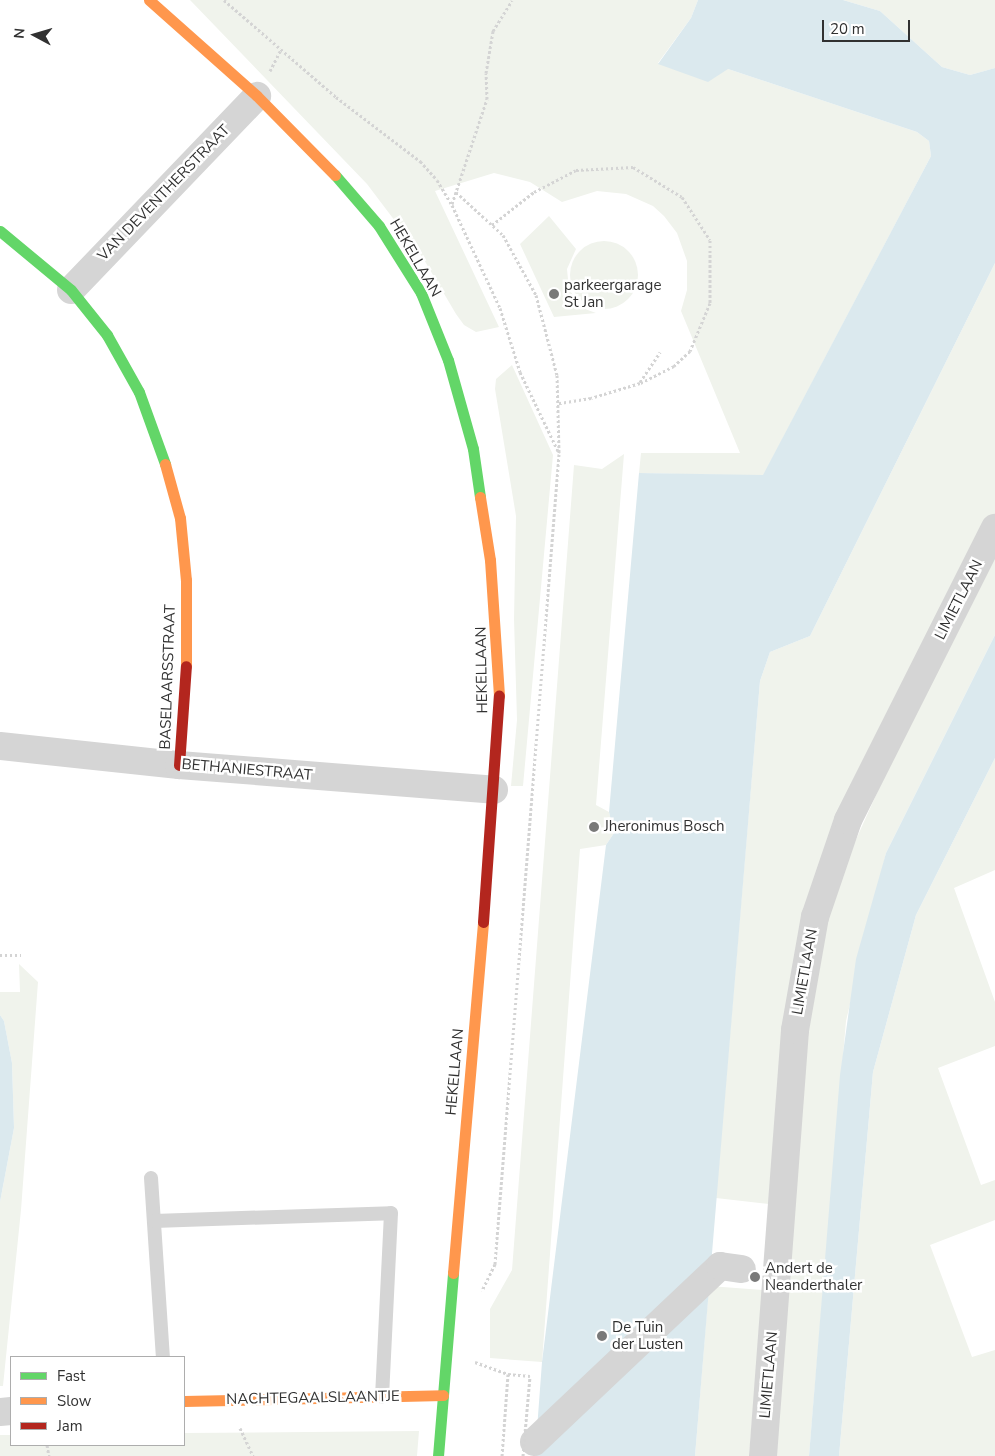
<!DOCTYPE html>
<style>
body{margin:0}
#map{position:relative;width:995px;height:1456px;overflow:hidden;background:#fff;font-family:"Nunito Sans",sans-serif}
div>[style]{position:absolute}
.green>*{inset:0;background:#f0f3ec}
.round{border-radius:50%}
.water>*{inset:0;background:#dbe9ee}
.path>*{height:3px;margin-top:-1.5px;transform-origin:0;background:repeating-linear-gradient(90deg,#d4d4d4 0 2.5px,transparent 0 5px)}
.lane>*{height:14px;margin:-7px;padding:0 7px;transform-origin:7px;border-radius:7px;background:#d5d5d5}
.street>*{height:28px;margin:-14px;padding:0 14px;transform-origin:14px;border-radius:14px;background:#d5d5d5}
.fast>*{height:11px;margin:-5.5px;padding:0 5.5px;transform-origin:5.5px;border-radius:5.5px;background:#63d668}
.slow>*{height:11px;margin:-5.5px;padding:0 5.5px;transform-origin:5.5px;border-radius:5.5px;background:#ff974d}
.jam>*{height:11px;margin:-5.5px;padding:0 5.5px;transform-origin:5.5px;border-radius:5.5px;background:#b3261e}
.path-bridge>*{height:3px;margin-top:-1.5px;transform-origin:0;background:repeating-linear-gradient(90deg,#d4d4d4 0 2.5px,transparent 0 5px)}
.dots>*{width:14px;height:14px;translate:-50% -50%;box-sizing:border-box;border:2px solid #fff;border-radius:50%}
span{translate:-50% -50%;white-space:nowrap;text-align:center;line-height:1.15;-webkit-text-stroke:5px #fff;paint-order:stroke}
.street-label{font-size:15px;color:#313131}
.poi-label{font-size:15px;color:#313131}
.left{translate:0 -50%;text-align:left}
.legend{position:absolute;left:10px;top:1356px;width:175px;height:90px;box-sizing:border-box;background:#fff;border:1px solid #adadad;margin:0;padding:6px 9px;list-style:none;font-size:15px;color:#313131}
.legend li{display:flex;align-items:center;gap:10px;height:25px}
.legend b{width:25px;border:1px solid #adadad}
.north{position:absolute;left:10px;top:10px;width:50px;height:50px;-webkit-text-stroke:4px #fff;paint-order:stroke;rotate:276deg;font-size:14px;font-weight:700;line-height:20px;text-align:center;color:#313131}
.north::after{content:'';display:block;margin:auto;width:18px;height:22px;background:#313131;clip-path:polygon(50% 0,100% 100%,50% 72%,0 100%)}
.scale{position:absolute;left:822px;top:20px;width:88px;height:22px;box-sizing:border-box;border:2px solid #313131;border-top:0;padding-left:6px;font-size:15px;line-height:18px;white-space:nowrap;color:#313131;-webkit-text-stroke:4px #fff;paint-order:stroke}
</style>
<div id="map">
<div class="green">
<div style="clip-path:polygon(190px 0,698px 0,691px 18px,658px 63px,728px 69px,917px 132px,929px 141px,931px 156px,763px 476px,639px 473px,641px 453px,740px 453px,681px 311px,687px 290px,687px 261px,677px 233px,664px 216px,653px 206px,626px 194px,597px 191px,562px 202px,530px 182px,494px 173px,435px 191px,499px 327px,476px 332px,464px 325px,456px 314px,423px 258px,367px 184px)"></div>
<div style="clip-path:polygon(843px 0,995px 0,995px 68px,970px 75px,942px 67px,880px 11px)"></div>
<div style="clip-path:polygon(549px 216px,576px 249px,567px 269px,569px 290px,585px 309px,596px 313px,554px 317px,520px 244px)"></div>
<div class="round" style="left:570px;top:241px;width:68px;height:68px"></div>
<div style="clip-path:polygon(995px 263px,995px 517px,845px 810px,769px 1204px,716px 1198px,760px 681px,770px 652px,810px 636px)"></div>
<div style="clip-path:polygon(512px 365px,553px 455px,523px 786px,511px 786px,517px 720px,514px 619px,516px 516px,495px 389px,496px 379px)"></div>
<div style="clip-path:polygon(624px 454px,596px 805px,609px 812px,614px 833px,606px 845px,580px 849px,542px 1362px,490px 1358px,490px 1309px,512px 1270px,574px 465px,602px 469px)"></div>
<div style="clip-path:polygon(995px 554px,995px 635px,886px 853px,846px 1021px,809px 1456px,770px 1456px,808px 1019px,828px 917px,854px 844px,890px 764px)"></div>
<div style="clip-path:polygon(995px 758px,995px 870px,954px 888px,995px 1002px,995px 1046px,938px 1068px,981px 1185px,995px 1180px,995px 1220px,930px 1245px,972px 1357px,995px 1350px,995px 1456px,839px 1456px,873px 1072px,916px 915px)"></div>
<div style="clip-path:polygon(19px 964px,38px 982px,21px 1210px,3px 1386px,0 1386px,0 1202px,14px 1128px,12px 1063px,4px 1021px,0 1015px,0 992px,20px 992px)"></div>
<div style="clip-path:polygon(709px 1286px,763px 1290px,749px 1456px,695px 1456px)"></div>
<div style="clip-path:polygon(419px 1431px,417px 1456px,0 1456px,0 1435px,11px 1435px,11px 1445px,184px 1445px,184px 1433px)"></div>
</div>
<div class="water">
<div style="clip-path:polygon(698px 0,843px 0,880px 11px,942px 67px,970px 75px,995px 68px,995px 263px,810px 636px,770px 652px,760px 681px,695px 1456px,535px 1456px,542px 1362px,606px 845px,614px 833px,609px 812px,639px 473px,763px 475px,931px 156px,929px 141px,917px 132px,728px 69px,708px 82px,658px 64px,691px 18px)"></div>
<div style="clip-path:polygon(995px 635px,995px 758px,916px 915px,873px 1072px,839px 1456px,809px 1456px,840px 1075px,856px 959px,886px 853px)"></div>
<div style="clip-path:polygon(0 1015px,4px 1021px,12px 1063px,14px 1128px,0 1202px)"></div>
</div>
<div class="path">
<div style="left:224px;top:0;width:148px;rotate:40.9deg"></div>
<div style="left:336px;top:97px;width:106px;rotate:37.3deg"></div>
<div style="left:420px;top:161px;width:25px;rotate:48deg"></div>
<div style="left:437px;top:180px;width:29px;rotate:59deg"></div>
<div style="left:452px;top:205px;width:114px;rotate:65deg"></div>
<div style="left:500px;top:308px;width:67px;rotate:72.6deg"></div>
<div style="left:520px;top:372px;width:90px;rotate:64.3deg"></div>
<div style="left:270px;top:71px;width:25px;rotate:-63deg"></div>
<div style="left:456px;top:192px;width:64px;rotate:42.5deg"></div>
<div style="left:503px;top:235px;width:68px;rotate:61.2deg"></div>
<div style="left:536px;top:295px;width:83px;rotate:75.3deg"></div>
<div style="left:557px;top:375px;width:79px;rotate:88.5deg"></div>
<div style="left:559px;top:454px;width:813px;rotate:94.52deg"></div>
<div style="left:495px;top:1264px;width:30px;rotate:116deg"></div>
<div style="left:452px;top:204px;width:111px;rotate:-71.6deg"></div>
<div style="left:487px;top:99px;width:26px;rotate:-92deg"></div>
<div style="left:486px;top:73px;width:43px;rotate:-80.5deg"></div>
<div style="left:493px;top:31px;width:36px;rotate:-58deg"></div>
<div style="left:492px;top:225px;width:53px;rotate:-38.2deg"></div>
<div style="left:534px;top:192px;width:47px;rotate:-27.6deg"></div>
<div style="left:576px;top:170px;width:57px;rotate:-3deg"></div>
<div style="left:633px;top:167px;width:57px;rotate:31.5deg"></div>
<div style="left:682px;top:197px;width:51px;rotate:56.9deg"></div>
<div style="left:710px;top:240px;width:63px;rotate:90deg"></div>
<div style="left:710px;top:303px;width:52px;rotate:112.6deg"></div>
<div style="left:690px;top:351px;width:22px;rotate:137deg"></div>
<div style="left:674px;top:366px;width:38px;rotate:153deg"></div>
<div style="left:640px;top:383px;width:51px;rotate:163deg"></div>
<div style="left:591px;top:398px;width:33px;rotate:171deg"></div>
<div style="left:640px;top:382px;width:36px;rotate:-56deg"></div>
<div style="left:0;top:955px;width:21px"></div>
<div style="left:475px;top:1362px;width:35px;rotate:20deg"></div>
<div style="left:508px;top:1374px;width:22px;rotate:5deg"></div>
<div style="left:240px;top:1428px;width:31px;rotate:65deg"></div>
<div style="left:47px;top:1445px;width:11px;rotate:80deg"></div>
<div style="left:502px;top:1456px;width:82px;rotate:-85.8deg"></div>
</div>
<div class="lane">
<div style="left:151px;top:1178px;width:179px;rotate:86.2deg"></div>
<div style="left:154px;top:1221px;width:237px;rotate:-1.9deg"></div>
<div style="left:391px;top:1213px;width:184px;rotate:92.8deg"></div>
</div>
<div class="street">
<div style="left:71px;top:290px;width:269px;rotate:-46.2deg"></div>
<div style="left:0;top:746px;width:180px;rotate:6.1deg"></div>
<div style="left:179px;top:765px;width:316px;rotate:4.5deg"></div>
<div style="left:0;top:1412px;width:11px;rotate:-5deg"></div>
<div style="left:534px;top:1442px;width:256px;rotate:-43.4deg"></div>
<div style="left:720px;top:1266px;width:22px;rotate:8deg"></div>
<div style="left:763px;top:1456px;width:427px;rotate:-85.7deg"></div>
<div style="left:795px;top:1030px;width:115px;rotate:-80deg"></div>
<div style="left:815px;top:917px;width:102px;rotate:-71.2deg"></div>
<div style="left:848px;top:820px;width:327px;rotate:-63.3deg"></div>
</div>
<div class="fast">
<div style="left:335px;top:175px;width:67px;rotate:49.2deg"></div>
<div style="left:379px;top:226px;width:79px;rotate:57.9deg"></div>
<div style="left:421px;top:293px;width:72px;rotate:68.1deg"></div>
<div style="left:448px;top:360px;width:92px;rotate:74.3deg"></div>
<div style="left:473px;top:449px;width:49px;rotate:81.7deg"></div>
<div style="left:0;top:231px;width:92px;rotate:39.7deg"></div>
<div style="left:71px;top:290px;width:58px;rotate:51.3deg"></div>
<div style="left:107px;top:335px;width:65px;rotate:60.7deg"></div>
<div style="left:139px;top:392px;width:77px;rotate:70.1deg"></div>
<div style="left:438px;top:1456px;width:184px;rotate:-85.3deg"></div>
</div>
<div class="slow">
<div style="left:149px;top:0;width:144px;rotate:41.6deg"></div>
<div style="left:257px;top:96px;width:111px;rotate:45.4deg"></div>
<div style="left:165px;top:464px;width:56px;rotate:74.5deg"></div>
<div style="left:180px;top:518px;width:62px;rotate:84.5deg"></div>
<div style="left:186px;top:580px;width:86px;rotate:90deg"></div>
<div style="left:480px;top:497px;width:64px;rotate:81deg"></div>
<div style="left:490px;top:560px;width:136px;rotate:86.2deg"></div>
<div style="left:453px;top:1273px;width:352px;rotate:-85.1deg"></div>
<div style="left:184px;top:1401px;width:259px;rotate:-1.3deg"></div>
</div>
<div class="jam">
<div style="left:179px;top:765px;width:99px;rotate:-86deg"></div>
<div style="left:483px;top:922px;width:227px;rotate:-86deg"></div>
</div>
<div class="path-bridge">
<div style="left:523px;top:1456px;width:80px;rotate:-85deg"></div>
</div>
<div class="dots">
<div style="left:554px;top:294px;background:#797979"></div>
<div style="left:594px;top:827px;background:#797979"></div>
<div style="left:755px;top:1277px;background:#797979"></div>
<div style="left:602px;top:1336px;background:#797979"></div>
</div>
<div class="street-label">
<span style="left:164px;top:193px;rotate:-46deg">VAN DEVENTHERSTRAAT</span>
<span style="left:415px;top:258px;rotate:60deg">HEKELLAAN</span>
<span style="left:959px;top:600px;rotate:-63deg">LIMIETLAAN</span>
<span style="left:482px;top:670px;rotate:-91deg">HEKELLAAN</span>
<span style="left:168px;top:677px;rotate:-88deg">BASELAARSSTRAAT</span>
<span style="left:247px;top:770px;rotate:5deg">BETHANIESTRAAT</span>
<span style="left:805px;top:972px;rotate:-80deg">LIMIETLAAN</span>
<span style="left:455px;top:1072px;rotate:-85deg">HEKELLAAN</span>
<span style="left:769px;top:1375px;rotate:-85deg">LIMIETLAAN</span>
<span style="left:313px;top:1398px;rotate:-1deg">NACHTEGAALSLAANTJE</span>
</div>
<div class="poi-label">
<span class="left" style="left:564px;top:294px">parkeergarage<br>St Jan</span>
<span class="left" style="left:604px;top:827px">Jheronimus Bosch</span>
<span class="left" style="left:765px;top:1277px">Andert de<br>Neanderthaler</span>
<span class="left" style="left:612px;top:1336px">De Tuin<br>der Lusten</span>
</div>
<ul class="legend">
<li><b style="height:6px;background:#63d668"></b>Fast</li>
<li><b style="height:6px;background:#ff974d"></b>Slow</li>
<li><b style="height:6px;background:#b3261e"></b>Jam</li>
</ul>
<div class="north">N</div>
<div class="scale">20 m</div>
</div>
